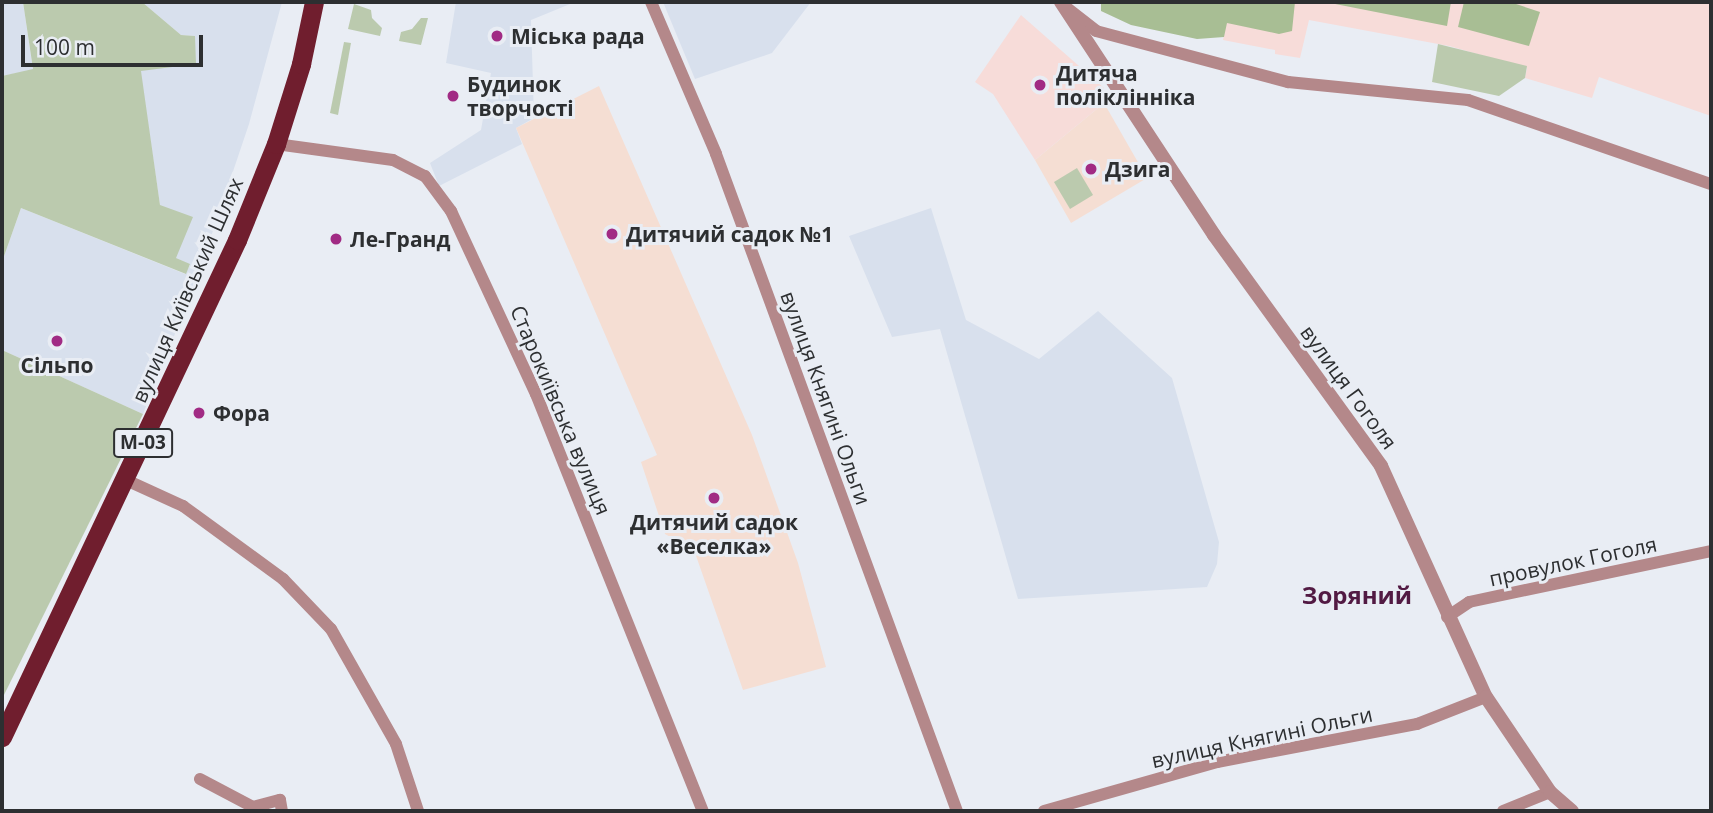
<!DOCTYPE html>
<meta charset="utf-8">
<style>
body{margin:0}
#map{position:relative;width:1713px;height:813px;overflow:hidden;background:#e9edf4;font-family:"Open Sans",sans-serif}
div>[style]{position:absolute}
.built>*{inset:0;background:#d8e0ed}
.education>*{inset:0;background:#f5ded3}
.medical>*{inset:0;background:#f7dcd9}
.green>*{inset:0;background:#bbcaae}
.forest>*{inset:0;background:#a8be94}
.minor>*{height:12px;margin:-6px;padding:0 6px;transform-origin:6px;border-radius:6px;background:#b4888a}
.tertiary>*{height:14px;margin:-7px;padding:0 7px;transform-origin:7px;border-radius:7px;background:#b4888a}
.trunk>*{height:19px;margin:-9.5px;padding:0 9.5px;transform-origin:9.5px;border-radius:9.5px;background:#701e2e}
.dots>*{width:19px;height:19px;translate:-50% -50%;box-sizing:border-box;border:4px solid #e9edf4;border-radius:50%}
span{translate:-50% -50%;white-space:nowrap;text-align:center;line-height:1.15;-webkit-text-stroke:6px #e9edf4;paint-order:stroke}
.shield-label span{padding:2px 5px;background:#e9edf4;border:2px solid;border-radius:5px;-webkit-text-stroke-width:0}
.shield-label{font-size:19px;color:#2d2f31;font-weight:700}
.poi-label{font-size:21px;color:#2d2f31;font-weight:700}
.left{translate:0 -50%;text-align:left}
.street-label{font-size:21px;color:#2d2f31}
.quarter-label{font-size:24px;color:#521a43;font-weight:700}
.frame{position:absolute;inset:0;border:4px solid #2d2f31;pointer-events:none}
.scale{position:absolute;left:21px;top:35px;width:182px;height:32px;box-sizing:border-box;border:4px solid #2d2f31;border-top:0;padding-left:9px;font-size:21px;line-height:24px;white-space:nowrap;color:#2d2f31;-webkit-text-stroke:5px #e9edf4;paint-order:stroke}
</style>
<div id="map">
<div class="built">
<div style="clip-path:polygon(2px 2px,23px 2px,33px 70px,2px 76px)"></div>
<div style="clip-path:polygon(142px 2px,282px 2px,249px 124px,196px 281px,143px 414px,2px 350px,2px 262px,21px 208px,185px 274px,190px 265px,176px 258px,160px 205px,140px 70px,195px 64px,195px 36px,181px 35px)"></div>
<div style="clip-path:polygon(456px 2px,575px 2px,531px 20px,534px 118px,516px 128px,522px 144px,439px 186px,430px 163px,481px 130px,491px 73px,446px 63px)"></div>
<div style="clip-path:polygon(663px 2px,811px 2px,772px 53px,695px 79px)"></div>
<div style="clip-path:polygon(931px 208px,966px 320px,1039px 359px,1098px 311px,1172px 378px,1219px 542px,1217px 564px,1207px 587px,1018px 599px,940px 329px,892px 337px,849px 236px)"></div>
</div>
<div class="education">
<div style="clip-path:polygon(599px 86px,752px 435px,798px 563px,826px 667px,743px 690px,694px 550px,665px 534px,641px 462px,657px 455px,516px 128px)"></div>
<div style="clip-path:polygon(1104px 103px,1147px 178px,1071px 223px,1035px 160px)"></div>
</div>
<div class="medical">
<div style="clip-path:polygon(1136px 2px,1711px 2px,1711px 116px,1599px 77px,1592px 98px,1525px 78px,1527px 68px,1449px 46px,1309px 20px,1300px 58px,1275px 54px,1275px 50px,1223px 40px,1226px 24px)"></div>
<div style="clip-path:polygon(1021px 15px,1104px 88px,1104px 103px,1035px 160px,993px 94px,975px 82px)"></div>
</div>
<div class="green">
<div style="clip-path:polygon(23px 2px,142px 2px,181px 35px,195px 36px,196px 64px,141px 71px,160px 205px,193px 217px,176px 258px,190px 264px,186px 274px,21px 208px,2px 262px,2px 76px,33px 69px)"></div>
<div style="clip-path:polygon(354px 4px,371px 10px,372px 18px,382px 28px,380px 36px,348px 29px)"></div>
<div style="clip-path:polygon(421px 18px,428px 18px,421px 45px,399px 41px,401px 32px,412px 29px)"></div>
<div style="clip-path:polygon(344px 42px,351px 43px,338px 115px,330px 113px)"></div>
<div style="clip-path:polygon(1438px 44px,1527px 66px,1525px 78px,1499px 96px,1432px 82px)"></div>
<div style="clip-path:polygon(1077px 168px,1093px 195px,1070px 209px,1054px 182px)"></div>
<div style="clip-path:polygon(2px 350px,143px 414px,2px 699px)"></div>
</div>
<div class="forest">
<div style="clip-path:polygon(1101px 2px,1295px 2px,1292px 31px,1279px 34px,1227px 23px,1224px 37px,1197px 39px,1131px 25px,1101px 11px)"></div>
<div style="clip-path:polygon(1325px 2px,1451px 2px,1447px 26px)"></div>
<div style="clip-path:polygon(1464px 2px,1510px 2px,1540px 12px,1529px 46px,1458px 27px)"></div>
</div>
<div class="minor">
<div style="left:651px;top:2px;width:165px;rotate:66.8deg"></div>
<div style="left:716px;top:154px;width:700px;rotate:69.86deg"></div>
<div style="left:1067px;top:8px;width:37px;rotate:38deg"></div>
<div style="left:1096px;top:31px;width:199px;rotate:14.9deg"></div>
<div style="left:1288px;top:82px;width:181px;rotate:5.7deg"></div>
<div style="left:1468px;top:100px;width:257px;rotate:19.1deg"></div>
<div style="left:276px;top:144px;width:118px;rotate:7.8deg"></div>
<div style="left:393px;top:160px;width:36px;rotate:27deg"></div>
<div style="left:425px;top:176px;width:44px;rotate:53.4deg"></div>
<div style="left:451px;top:211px;width:202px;rotate:65.1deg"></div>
<div style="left:536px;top:394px;width:449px;rotate:68.2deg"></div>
<div style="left:126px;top:480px;width:63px;rotate:24.5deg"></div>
<div style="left:183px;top:506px;width:124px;rotate:36.1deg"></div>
<div style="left:283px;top:579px;width:69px;rotate:46.2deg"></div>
<div style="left:331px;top:629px;width:132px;rotate:60.5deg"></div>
<div style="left:396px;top:744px;width:71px;rotate:71.8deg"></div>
<div style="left:1447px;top:617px;width:27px;rotate:-34deg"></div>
<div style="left:1469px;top:602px;width:247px;rotate:-11.9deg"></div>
<div style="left:200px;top:779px;width:60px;rotate:27.8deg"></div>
<div style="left:253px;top:807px;width:28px;rotate:-15deg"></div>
<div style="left:280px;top:800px;width:11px;rotate:80deg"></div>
<div style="left:1044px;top:811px;width:180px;rotate:-15.8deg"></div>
<div style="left:1217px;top:762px;width:204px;rotate:-10.8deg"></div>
<div style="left:1417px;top:724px;width:74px;rotate:-21.4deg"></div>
<div style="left:1503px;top:811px;width:51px;rotate:-22deg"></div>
</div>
<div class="tertiary">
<div style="left:1061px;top:2px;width:279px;rotate:56.7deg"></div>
<div style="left:1214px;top:235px;width:285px;rotate:54.1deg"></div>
<div style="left:1381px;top:466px;width:254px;rotate:65.6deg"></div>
<div style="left:1486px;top:697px;width:115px;rotate:56deg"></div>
<div style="left:1550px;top:792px;width:29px;rotate:41deg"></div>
</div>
<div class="trunk">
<div style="left:2px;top:737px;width:550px;rotate:-64.69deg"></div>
<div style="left:237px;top:240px;width:104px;rotate:-67.9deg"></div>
<div style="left:276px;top:144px;width:84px;rotate:-72.6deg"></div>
<div style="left:301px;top:64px;width:63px;rotate:-78.2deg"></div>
</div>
<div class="dots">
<div style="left:497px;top:36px;background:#a12b84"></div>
<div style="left:1040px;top:85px;background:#a12b84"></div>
<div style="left:453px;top:96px;background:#a12b84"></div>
<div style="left:1091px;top:169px;background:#a12b84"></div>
<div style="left:612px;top:234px;background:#a12b84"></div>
<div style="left:336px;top:239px;background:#a12b84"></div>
<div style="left:57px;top:341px;background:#a12b84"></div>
<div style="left:199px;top:413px;background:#a12b84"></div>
<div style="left:714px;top:498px;background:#a12b84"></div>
</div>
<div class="shield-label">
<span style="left:143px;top:443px">М-03</span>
</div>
<div class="poi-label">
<span class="left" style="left:511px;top:36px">Міська рада</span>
<span class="left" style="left:1056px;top:85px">Дитяча<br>поліклінніка</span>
<span class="left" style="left:467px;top:96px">Будинок<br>творчості</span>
<span class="left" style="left:1105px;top:169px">Дзига</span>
<span class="left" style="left:626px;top:234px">Дитячий садок №1</span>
<span class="left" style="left:350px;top:239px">Ле-Гранд</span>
<span style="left:57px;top:365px">Сільпо</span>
<span class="left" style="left:213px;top:413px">Фора</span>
<span style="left:714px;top:534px">Дитячий садок<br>«Веселка»</span>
</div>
<div class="street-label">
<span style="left:187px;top:290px;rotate:-66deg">вулиця Київський Шлях</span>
<span style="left:1349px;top:387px;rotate:54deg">вулиця Гоголя</span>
<span style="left:826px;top:398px;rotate:70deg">вулиця Княгині Ольги</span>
<span style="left:561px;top:410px;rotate:67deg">Старокиївська вулиця</span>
<span style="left:1573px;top:561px;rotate:-12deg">провулок Гоголя</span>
<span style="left:1262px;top:737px;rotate:-12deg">вулиця Княгині Ольги</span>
</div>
<div class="quarter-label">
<span style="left:1357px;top:595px">Зоряний</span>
</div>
<div class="frame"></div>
<div class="scale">100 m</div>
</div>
